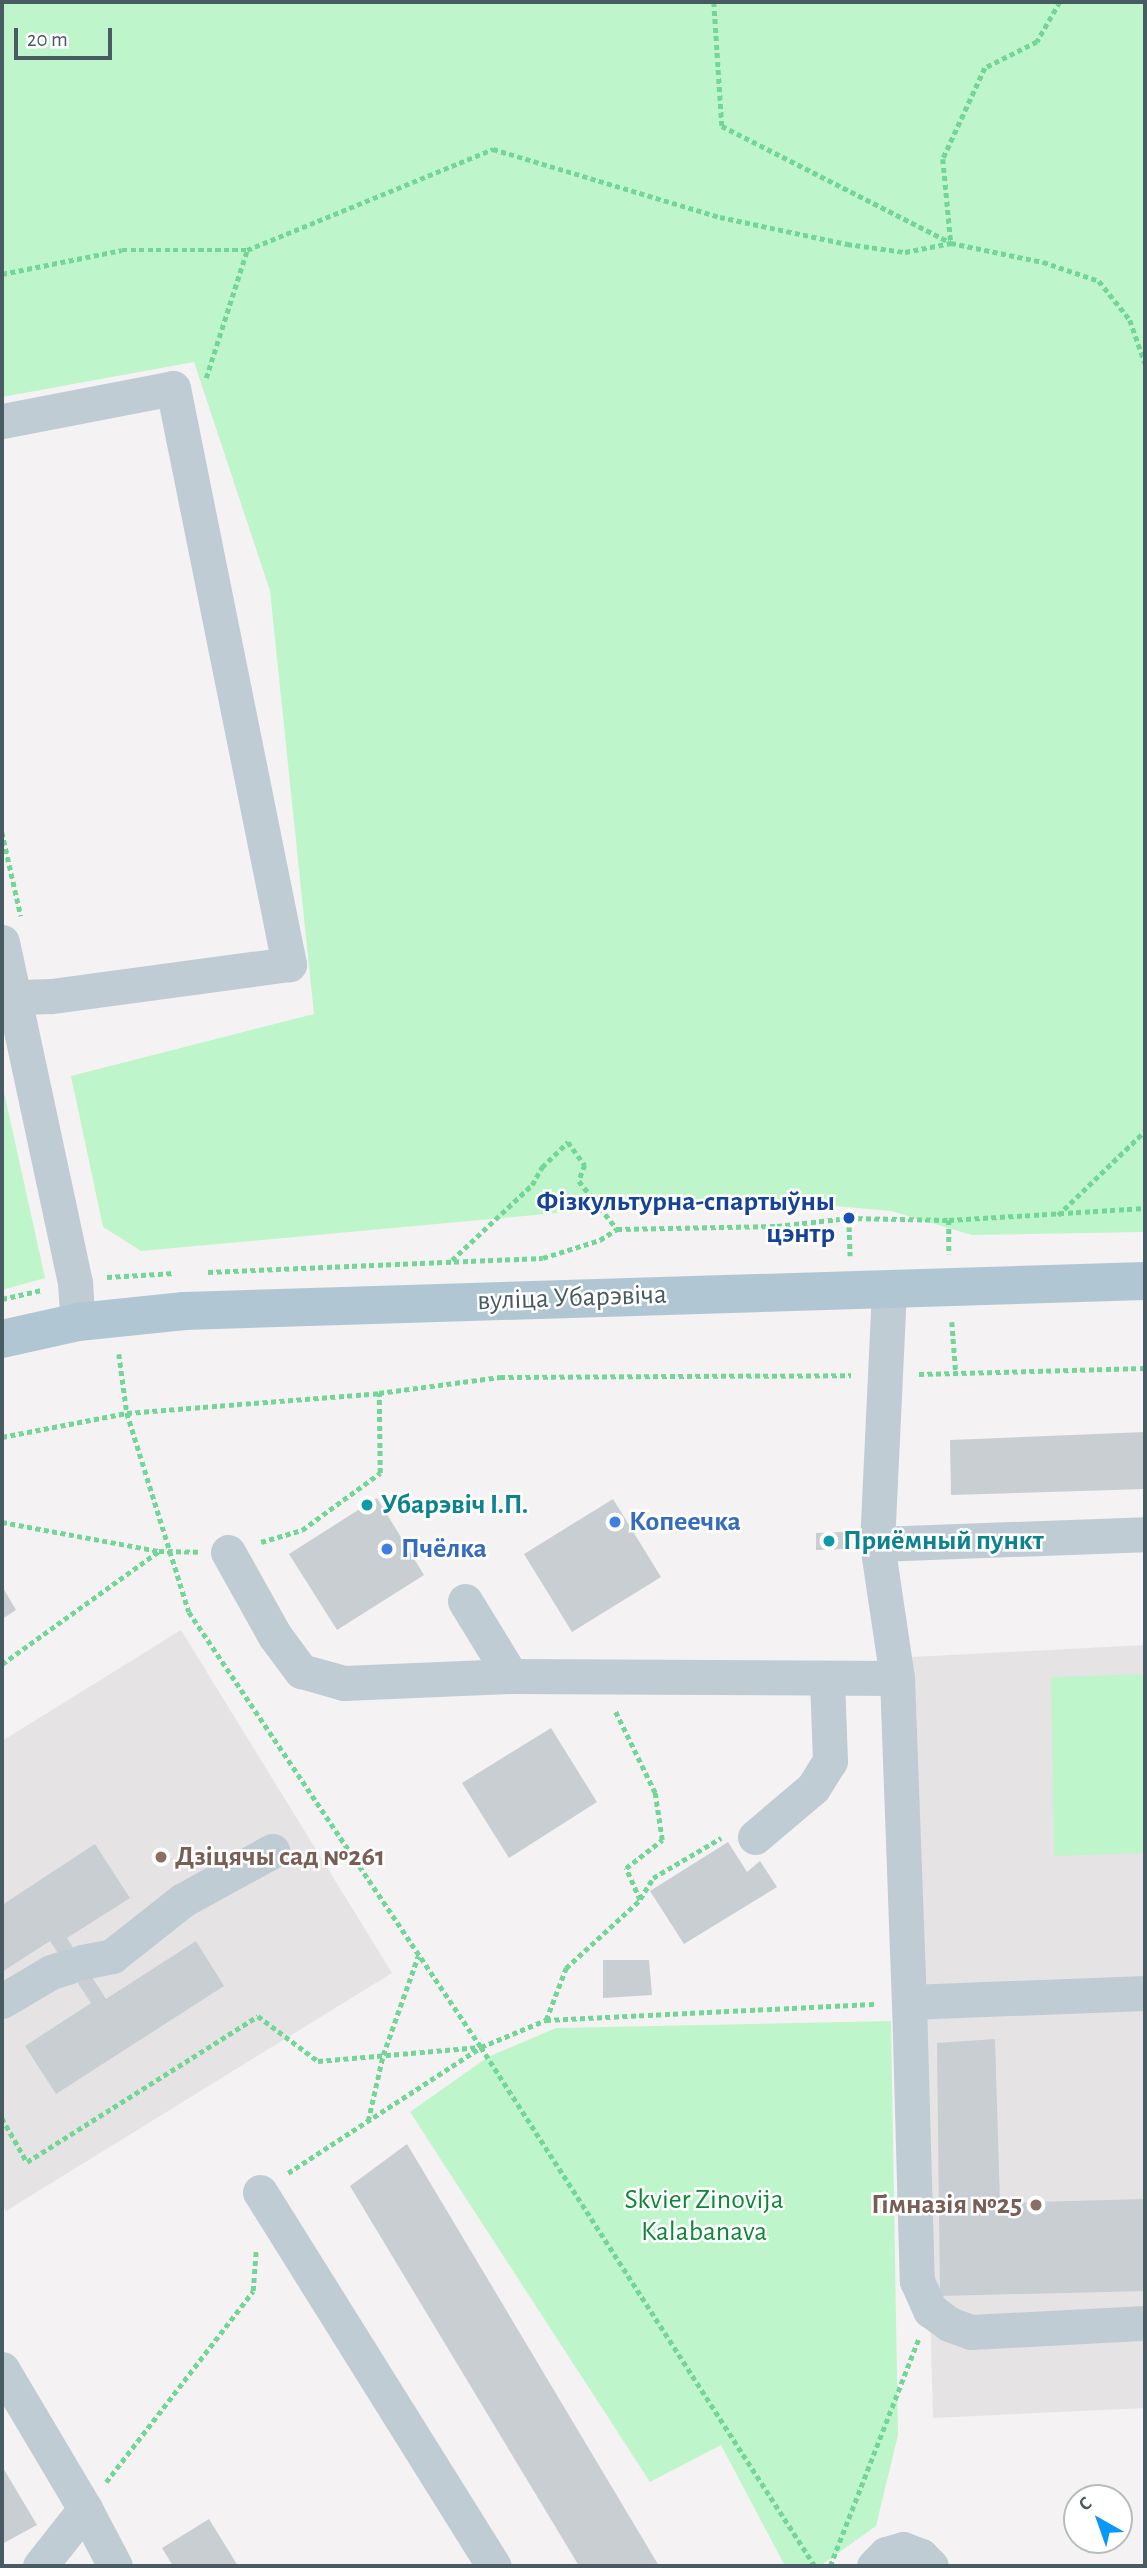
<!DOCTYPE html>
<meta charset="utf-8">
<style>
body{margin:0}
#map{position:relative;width:1147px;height:2568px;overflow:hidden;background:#f5f2f3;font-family:"Alegreya Sans",sans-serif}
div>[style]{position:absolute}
.education>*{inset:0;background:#e6e3e5}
.green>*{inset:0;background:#bff5cb}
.building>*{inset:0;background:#c9ced2}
.path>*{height:4.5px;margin-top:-2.25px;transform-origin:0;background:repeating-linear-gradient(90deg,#72d796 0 5px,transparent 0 8.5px)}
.minor>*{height:35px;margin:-17.5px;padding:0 17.5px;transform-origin:17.5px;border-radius:17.5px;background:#bfccd3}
.major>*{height:38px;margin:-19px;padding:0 19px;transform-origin:19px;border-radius:19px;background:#b0c7d3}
.dots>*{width:19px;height:19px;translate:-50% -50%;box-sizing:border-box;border:4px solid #fff;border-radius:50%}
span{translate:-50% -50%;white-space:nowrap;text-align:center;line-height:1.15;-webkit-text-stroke:5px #fff;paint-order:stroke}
.transit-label{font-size:28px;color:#164399;font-weight:700}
.right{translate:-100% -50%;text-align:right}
.street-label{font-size:28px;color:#485a62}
.culture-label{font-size:28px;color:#0d838f;font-weight:700}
.left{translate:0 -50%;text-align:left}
.shop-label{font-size:28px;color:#366cbe;font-weight:700}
.education-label{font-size:28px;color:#785e54;font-weight:700}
.park-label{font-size:28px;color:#0e8838}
.frame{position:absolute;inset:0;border:4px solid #485a62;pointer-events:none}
.north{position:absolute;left:1063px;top:2484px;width:70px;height:70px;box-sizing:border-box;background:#fff;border:2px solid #b6bdc0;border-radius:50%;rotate:320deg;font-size:19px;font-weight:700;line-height:28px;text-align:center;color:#485a62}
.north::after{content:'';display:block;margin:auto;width:24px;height:32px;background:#0997f8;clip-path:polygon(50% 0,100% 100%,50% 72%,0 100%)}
.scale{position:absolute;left:14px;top:28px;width:98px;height:32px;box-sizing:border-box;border:4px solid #485a62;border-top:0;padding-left:9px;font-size:21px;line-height:24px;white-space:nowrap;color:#485a62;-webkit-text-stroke:5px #fff;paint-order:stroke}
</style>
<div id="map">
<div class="education">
<div style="clip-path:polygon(181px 1630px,392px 1973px,6px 2211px,2px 2204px,2px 1741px)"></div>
<div style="clip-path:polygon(1145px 1645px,1145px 2408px,933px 2418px,912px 1657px)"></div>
</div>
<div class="green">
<div style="clip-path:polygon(2px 2px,1145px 2px,1145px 1232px,972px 1235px,891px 1211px,733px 1197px,141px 1251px,103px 1227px,71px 1076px,314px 1014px,270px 591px,194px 362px,2px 397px)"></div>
<div style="clip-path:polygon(2px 1083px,45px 1278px,2px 1290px)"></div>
<div style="clip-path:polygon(1145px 1674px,1145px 1853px,1054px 1856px,1051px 1677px)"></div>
<div style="clip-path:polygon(891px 2021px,898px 2435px,876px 2526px,820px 2566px,785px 2566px,721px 2445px,650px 2482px,410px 2112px,488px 2057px,556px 2028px)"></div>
</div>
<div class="building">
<div style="clip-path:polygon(1145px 1432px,1145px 1489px,951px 1495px,950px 1440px)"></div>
<div style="clip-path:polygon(377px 1498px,424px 1575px,337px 1630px,289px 1554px)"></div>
<div style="clip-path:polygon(613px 1499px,661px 1577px,572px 1632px,524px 1554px)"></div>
<div style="clip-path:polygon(843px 1532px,843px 1549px,816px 1550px,816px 1533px)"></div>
<div style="clip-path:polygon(2px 1586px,16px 1610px,2px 1619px)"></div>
<div style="clip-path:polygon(551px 1728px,597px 1802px,509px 1858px,462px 1783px)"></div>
<div style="clip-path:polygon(728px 1842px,747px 1872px,760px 1861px,777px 1887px,684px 1944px,650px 1891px)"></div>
<div style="clip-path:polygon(95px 1844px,130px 1898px,67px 1938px,106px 1999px,196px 1941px,224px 1986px,56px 2094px,25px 2046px,91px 2003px,50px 1941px,2px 1972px,2px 1905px)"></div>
<div style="clip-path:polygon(603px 1960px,649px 1960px,652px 1995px,603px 1998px)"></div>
<div style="clip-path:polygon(995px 2039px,1000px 2203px,1145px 2199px,1145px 2291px,940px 2296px,937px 2043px)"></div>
<div style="clip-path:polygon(407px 2144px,659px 2566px,579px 2566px,350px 2186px)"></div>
<div style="clip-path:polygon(2px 2466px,37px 2525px,2px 2544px)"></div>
<div style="clip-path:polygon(209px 2519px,238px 2566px,173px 2566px,162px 2548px)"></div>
</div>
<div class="path">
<div style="left:714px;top:2px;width:124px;rotate:86.3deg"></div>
<div style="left:722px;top:126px;width:256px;rotate:27deg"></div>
<div style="left:1060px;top:2px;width:46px;rotate:119.9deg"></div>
<div style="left:1037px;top:42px;width:58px;rotate:153.4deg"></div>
<div style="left:985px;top:68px;width:100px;rotate:114.8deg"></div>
<div style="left:943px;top:159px;width:84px;rotate:84.6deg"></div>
<div style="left:951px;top:243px;width:94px;rotate:11.7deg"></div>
<div style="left:1043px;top:262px;width:59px;rotate:18.7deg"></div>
<div style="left:1099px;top:281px;width:50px;rotate:51.5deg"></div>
<div style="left:1130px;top:320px;width:46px;rotate:70.8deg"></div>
<div style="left:2px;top:274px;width:122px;rotate:-11.3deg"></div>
<div style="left:122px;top:250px;width:125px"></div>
<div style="left:247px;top:250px;width:266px;rotate:-22.3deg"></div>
<div style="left:493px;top:149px;width:237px;rotate:16.7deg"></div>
<div style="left:720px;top:217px;width:130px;rotate:12deg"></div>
<div style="left:847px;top:244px;width:59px;rotate:7.9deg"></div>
<div style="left:905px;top:252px;width:47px;rotate:-11.1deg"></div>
<div style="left:206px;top:378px;width:134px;rotate:-72.2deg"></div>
<div style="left:2px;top:832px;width:86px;rotate:77.3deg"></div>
<div style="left:1058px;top:1215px;width:121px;rotate:-44deg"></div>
<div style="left:849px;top:1218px;width:38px;rotate:88deg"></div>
<div style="left:949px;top:1220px;width:34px;rotate:90deg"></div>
<div style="left:452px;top:1260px;width:110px;rotate:-43.2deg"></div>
<div style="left:532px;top:1185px;width:21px;rotate:-61deg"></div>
<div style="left:542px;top:1167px;width:36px;rotate:-44deg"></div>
<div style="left:568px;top:1142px;width:29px;rotate:54deg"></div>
<div style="left:585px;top:1165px;width:17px;rotate:111deg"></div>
<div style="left:579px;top:1181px;width:61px;rotate:51.6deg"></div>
<div style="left:208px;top:1272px;width:335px;rotate:-2.4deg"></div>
<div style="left:543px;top:1258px;width:60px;rotate:-17.5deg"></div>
<div style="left:600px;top:1240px;width:20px;rotate:-33deg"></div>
<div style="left:617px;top:1229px;width:160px;rotate:-1.1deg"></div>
<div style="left:777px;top:1226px;width:72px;rotate:-6.3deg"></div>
<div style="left:849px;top:1218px;width:100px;rotate:1.1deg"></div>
<div style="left:949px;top:1220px;width:196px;rotate:-3.5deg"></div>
<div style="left:107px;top:1277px;width:68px;rotate:-3.4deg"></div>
<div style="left:2px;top:1299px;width:41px;rotate:-12.7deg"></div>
<div style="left:952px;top:1322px;width:52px;rotate:85.6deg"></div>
<div style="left:119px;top:1354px;width:60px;rotate:82.3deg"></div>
<div style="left:127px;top:1413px;width:208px;rotate:72.7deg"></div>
<div style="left:189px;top:1612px;width:524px;rotate:56.13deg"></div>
<div style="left:481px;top:2047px;width:617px;rotate:57.24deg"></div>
<div style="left:919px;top:1374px;width:226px;rotate:-1.5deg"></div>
<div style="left:2px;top:1437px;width:127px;rotate:-10.9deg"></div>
<div style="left:127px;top:1413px;width:253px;rotate:-4.5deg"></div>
<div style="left:379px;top:1393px;width:122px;rotate:-7.5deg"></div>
<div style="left:500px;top:1377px;width:351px;rotate:-0.3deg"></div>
<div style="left:2px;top:1522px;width:160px;rotate:10.5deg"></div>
<div style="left:159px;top:1551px;width:39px;rotate:1deg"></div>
<div style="left:261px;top:1542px;width:43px;rotate:-16.3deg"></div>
<div style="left:302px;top:1530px;width:97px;rotate:-36.2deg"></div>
<div style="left:380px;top:1473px;width:80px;rotate:-90.7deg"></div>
<div style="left:2px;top:1664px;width:193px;rotate:-35.7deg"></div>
<div style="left:640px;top:1899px;width:25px;rotate:-58deg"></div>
<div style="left:653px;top:1878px;width:79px;rotate:-30.5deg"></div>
<div style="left:546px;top:2020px;width:56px;rotate:-69deg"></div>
<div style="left:566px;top:1968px;width:100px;rotate:-42.6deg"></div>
<div style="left:640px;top:1900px;width:35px;rotate:-114deg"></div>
<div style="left:626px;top:1868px;width:46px;rotate:-37.9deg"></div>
<div style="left:662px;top:1840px;width:48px;rotate:-98.5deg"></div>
<div style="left:655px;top:1793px;width:91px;rotate:-116deg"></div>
<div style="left:2px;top:2118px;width:51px;rotate:60.4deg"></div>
<div style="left:27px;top:2162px;width:273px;rotate:-32.3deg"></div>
<div style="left:258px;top:2016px;width:75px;rotate:36.9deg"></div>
<div style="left:318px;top:2061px;width:163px;rotate:-4.9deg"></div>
<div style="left:368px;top:2121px;width:68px;rotate:-77.2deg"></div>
<div style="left:383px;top:2055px;width:105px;rotate:-70.5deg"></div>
<div style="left:288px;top:2173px;width:230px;rotate:-33.1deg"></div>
<div style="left:481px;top:2047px;width:70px;rotate:-22.6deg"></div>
<div style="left:546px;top:2020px;width:331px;rotate:-2.8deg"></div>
<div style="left:106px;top:2482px;width:241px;rotate:-52.4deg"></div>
<div style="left:253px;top:2291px;width:41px;rotate:-85.8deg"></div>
<div style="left:830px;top:2566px;width:243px;rotate:-68.7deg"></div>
</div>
<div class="minor">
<div style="left:2px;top:421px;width:174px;rotate:-10.9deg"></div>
<div style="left:173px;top:388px;width:588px;rotate:78.61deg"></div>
<div style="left:289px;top:964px;width:240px;rotate:172.3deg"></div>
<div style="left:51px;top:996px;width:36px;rotate:178deg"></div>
<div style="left:2px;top:942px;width:349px;rotate:77.9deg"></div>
<div style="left:75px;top:1283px;width:39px;rotate:86deg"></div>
<div style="left:889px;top:1290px;width:254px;rotate:92.7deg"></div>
<div style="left:877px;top:1544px;width:135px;rotate:81.5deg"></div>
<div style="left:897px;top:1678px;width:324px;rotate:87.9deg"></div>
<div style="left:909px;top:2002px;width:236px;rotate:-2.2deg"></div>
<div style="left:877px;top:1544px;width:268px;rotate:-2.1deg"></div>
<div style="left:228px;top:1552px;width:96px;rotate:60.8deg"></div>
<div style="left:275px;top:1636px;width:44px;rotate:53.4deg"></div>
<div style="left:301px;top:1671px;width:45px;rotate:15.6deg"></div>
<div style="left:344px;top:1683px;width:167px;rotate:-2.4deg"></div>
<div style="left:511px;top:1676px;width:386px;rotate:0.3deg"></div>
<div style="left:465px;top:1601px;width:88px;rotate:58.5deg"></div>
<div style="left:755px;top:1837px;width:76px;rotate:-40.2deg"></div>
<div style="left:813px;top:1788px;width:32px;rotate:-58deg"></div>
<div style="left:830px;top:1761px;width:82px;rotate:-92.1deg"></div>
<div style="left:82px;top:1962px;width:31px;rotate:-11deg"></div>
<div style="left:112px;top:1956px;width:90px;rotate:-38.3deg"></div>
<div style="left:183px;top:1900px;width:102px;rotate:-28.8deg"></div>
<div style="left:2px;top:2001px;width:57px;rotate:-30.6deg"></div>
<div style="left:51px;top:1972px;width:17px;rotate:-17deg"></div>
<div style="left:909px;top:2002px;width:279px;rotate:88.4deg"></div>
<div style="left:917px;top:2281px;width:32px;rotate:66deg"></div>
<div style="left:930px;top:2310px;width:24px;rotate:36deg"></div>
<div style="left:949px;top:2324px;width:23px;rotate:20deg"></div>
<div style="left:971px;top:2332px;width:174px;rotate:-3deg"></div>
<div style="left:260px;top:2192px;width:441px;rotate:58deg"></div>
<div style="left:2px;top:2369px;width:163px;rotate:59.3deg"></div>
<div style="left:85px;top:2509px;width:64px;rotate:62.2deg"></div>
<div style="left:40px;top:2566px;width:73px;rotate:-51.7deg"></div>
<div style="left:874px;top:2566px;width:17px;rotate:-45deg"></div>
<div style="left:886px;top:2554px;width:18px;rotate:-16deg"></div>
<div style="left:903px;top:2549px;width:19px;rotate:21deg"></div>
<div style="left:921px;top:2556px;width:14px;rotate:45deg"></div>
</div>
<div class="major">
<div style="left:2px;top:1339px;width:78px;rotate:-12.6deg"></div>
<div style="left:78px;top:1322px;width:107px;rotate:-5.9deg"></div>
<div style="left:184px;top:1311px;width:961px;rotate:-1.79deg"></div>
</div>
<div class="dots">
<div style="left:849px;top:1218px;background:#1a4fb4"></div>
<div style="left:367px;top:1505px;background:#0f9aa8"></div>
<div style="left:615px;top:1522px;background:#3f7fe0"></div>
<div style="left:829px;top:1541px;background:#0f9aa8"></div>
<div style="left:387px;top:1549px;background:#3f7fe0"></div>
<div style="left:161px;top:1857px;background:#8d6e63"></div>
<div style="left:1036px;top:2205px;background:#8d6e63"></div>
</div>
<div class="transit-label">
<span class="right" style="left:835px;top:1218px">Фізкультурна-спартыўны<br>цэнтр</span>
</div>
<div class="street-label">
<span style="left:572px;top:1298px;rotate:-2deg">вуліца Убарэвіча</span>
</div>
<div class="culture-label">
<span class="left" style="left:381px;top:1505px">Убарэвіч І.П.</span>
<span class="left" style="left:843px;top:1541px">Приёмный пункт</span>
</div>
<div class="shop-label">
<span class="left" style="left:629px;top:1522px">Копеечка</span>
<span class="left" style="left:401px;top:1549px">Пчёлка</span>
</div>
<div class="education-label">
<span class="left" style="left:175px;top:1857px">Дзіцячы сад №261</span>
<span class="right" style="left:1022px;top:2205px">Гімназія №25</span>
</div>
<div class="park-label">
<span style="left:704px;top:2216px">Skvier Zinovija<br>Kalabanava</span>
</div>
<div class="frame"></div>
<div class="north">С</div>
<div class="scale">20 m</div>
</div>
